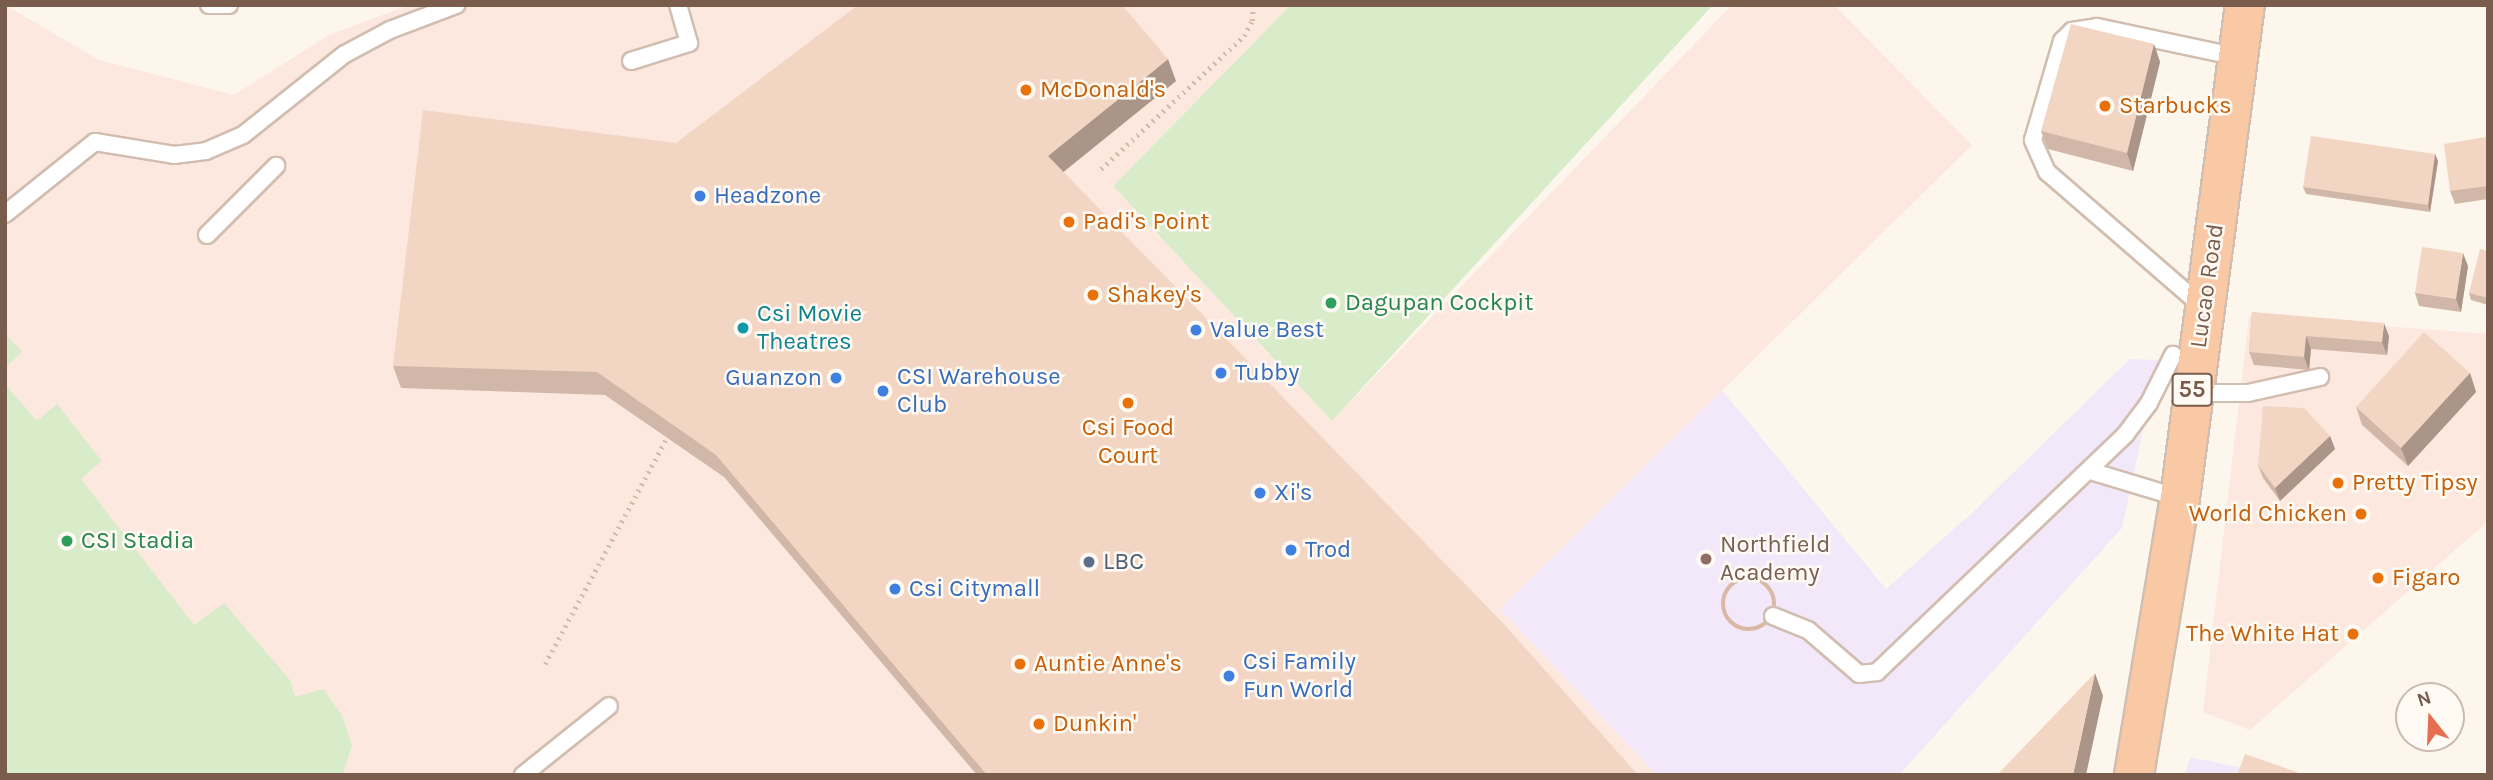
<!DOCTYPE html>
<style>
body{margin:0}
#map{position:relative;width:2493px;height:780px;overflow:hidden;background:#fdf6ec;font-family:Karla,sans-serif}
div>[style]{position:absolute}
.commercial>*{inset:0;background:#fde8e0}
.education>*{inset:0;background:#f3e8fa}
.green>*{inset:0;background:#d8ecc9}
.path>*{height:4.5px;margin-top:-2.25px;transform-origin:0;background:repeating-linear-gradient(90deg,#d9b8a5 0 2px,transparent 0 7px)}
.path>.ring{margin:-2.25px;padding:0;box-sizing:content-box;background:none;border:4.5px solid #d9b8a5;border-radius:50%}
.roads{filter:drop-shadow(2px 0 #d1beb0) drop-shadow(-2px 0 #d1beb0) drop-shadow(0 2px #d1beb0) drop-shadow(0 -2px #d1beb0)}
.service>*{height:16px;margin:-8px;padding:0 8px;transform-origin:8px;border-radius:8px;background:#fff}
.trunk>*{height:38px;margin:-19px;padding:0 19px;transform-origin:19px;border-radius:19px;background:#f9c8a4}
.wall>*{inset:0;background:#d1b7a8}
.shaded-wall>*{inset:0;background:#aa9588}
.building>*{inset:0;background:#f3d5c3}
.dots>*{width:19px;height:19px;translate:-50% -50%;box-sizing:border-box;border:4px solid #fffaf3;border-radius:50%}
span{translate:-50% -50%;white-space:nowrap;text-align:center;line-height:1.15;-webkit-text-stroke:5px #fffaf3;paint-order:stroke}
.shield-label span{padding:2px 5px;background:#fffaf3;border:2px solid;border-radius:5px;-webkit-text-stroke-width:0}
.shield-label{font-size:23px;color:#7a5c4d;font-weight:700}
.food-label{font-size:24px;color:#c56008}
.left{translate:0 -50%;text-align:left}
.right{translate:-100% -50%;text-align:right}
.shop-label{font-size:24px;color:#366cbe}
.street-label{font-size:24px;color:#7a5c4d}
.leisure-label{font-size:24px;color:#27864d}
.culture-label{font-size:24px;color:#0d838f}
.education-label{font-size:24px;color:#785e54}
.service-label{font-size:24px;color:#4e5e75}
.frame{position:absolute;inset:0;border:7px solid #7a5c4d;pointer-events:none}
.north{position:absolute;left:2395px;top:682px;width:70px;height:70px;box-sizing:border-box;background:#fffaf3;border:2px solid #cabbb1;border-radius:50%;rotate:342deg;font-size:19px;font-weight:700;line-height:28px;text-align:center;color:#7a5c4d}
.north::after{content:'';display:block;margin:auto;width:24px;height:32px;background:#e76f51;clip-path:polygon(50% 0,100% 100%,50% 72%,0 100%)}
</style>
<div id="map">
<div class="commercial">
<div style="clip-path:polygon(5px 5px,99px 60px,234px 95px,329px 35px,409px 5px,1291px 5px,1113px 186px,1332px 421px,1732px 5px,1834px 5px,1972px 145px,1500px 609px,1657px 775px,5px 775px)"></div>
<div style="clip-path:polygon(2249px 316px,2488px 334px,2488px 521px,2250px 730px,2203px 712px)"></div>
</div>
<div class="education">
<div style="clip-path:polygon(2130px 359px,2158px 360px,2122px 528px,1899px 775px,1657px 775px,1500px 609px,1722px 390px,1886px 589px,1973px 512px)"></div>
<div style="clip-path:polygon(2190px 757px,2276px 775px,2185px 775px)"></div>
</div>
<div class="green">
<div style="clip-path:polygon(1291px 5px,1713px 5px,1332px 421px,1113px 186px)"></div>
<div style="clip-path:polygon(5px 333px,22px 352px,5px 368px)"></div>
<div style="clip-path:polygon(5px 384px,37px 421px,57px 404px,102px 461px,81px 479px,194px 625px,224px 603px,290px 680px,295px 697px,323px 689px,342px 715px,352px 745px,343px 775px,5px 775px)"></div>
</div>
<div class="path">
<div style="left:1101px;top:169px;width:195px;rotate:-42.9deg"></div>
<div style="left:1244px;top:36px;width:17px;rotate:-62deg"></div>
<div style="left:1252px;top:21px;width:16px;rotate:-86deg"></div>
<div class="ring" style="left:1723px;top:578px;width:47.5px;height:47.5px"></div>
<div style="left:545px;top:664px;width:258px;rotate:-61.7deg"></div>
</div>
<div class="roads">
<div class="service">
<div style="left:209px;top:5px;width:20px"></div>
<div style="left:631px;top:61px;width:61px;rotate:-17.2deg"></div>
<div style="left:689px;top:43px;width:40px;rotate:-106deg"></div>
<div style="left:5px;top:214px;width:115px;rotate:-38.7deg"></div>
<div style="left:95px;top:142px;width:80px;rotate:9.3deg"></div>
<div style="left:174px;top:155px;width:32px;rotate:-7deg"></div>
<div style="left:206px;top:151px;width:40px;rotate:-23.4deg"></div>
<div style="left:243px;top:135px;width:130px;rotate:-38.5deg"></div>
<div style="left:345px;top:54px;width:51px;rotate:-28.1deg"></div>
<div style="left:390px;top:30px;width:71px;rotate:-20.7deg"></div>
<div style="left:207px;top:235px;width:98px;rotate:-45deg"></div>
<div style="left:2203px;top:307px;width:206px;rotate:-139.1deg"></div>
<div style="left:2047px;top:172px;width:35px;rotate:-114deg"></div>
<div style="left:2033px;top:140px;width:103px;rotate:-73.7deg"></div>
<div style="left:2062px;top:41px;width:14px;rotate:-45deg"></div>
<div style="left:2072px;top:31px;width:25px;rotate:-9deg"></div>
<div style="left:2097px;top:27px;width:144px;rotate:12deg"></div>
<div style="left:2194px;top:393px;width:54px"></div>
<div style="left:2248px;top:393px;width:74px;rotate:-12.5deg"></div>
<div style="left:2090px;top:471px;width:94px;rotate:16.7deg"></div>
<div style="left:1773px;top:616px;width:38px;rotate:22deg"></div>
<div style="left:1808px;top:630px;width:67px;rotate:40.8deg"></div>
<div style="left:1859px;top:674px;width:18px;rotate:-6deg"></div>
<div style="left:1877px;top:672px;width:343px;rotate:-43.7deg"></div>
<div style="left:2125px;top:435px;width:40px;rotate:-53deg"></div>
<div style="left:2149px;top:403px;width:54px;rotate:-63.4deg"></div>
<div style="left:523px;top:775px;width:110px;rotate:-38.7deg"></div>
</div>
<div class="trunk">
<div style="left:2134px;top:775px;width:281px;rotate:-80.6deg"></div>
<div style="left:2180px;top:498px;width:497px;rotate:-82.5deg"></div>
</div>
</div>
<div class="wall">
<div style="clip-path:polygon(2154px 44px,2160px 62px,2133px 171px,2048px 149px,2041px 131px)"></div>
<div style="clip-path:polygon(1176px 81px,1063px 172px,1638px 775px,977px 775px,724px 477px,605px 395px,401px 388px,393px 366px)"></div>
<div style="clip-path:polygon(2488px 142px,2488px 199px,2455px 204px,2450px 191px)"></div>
<div style="clip-path:polygon(2435px 154px,2438px 161px,2430px 212px,2306px 194px,2303px 187px)"></div>
<div style="clip-path:polygon(2488px 251px,2488px 305px,2471px 300px,2469px 293px)"></div>
<div style="clip-path:polygon(2468px 266px,2461px 312px,2419px 306px,2415px 293px)"></div>
<div style="clip-path:polygon(2252px 312px,2389px 336px,2387px 355px,2311px 349px,2309px 370px,2254px 365px,2249px 352px)"></div>
<div style="clip-path:polygon(2470px 373px,2476px 392px,2408px 466px,2362px 425px,2356px 407px)"></div>
<div style="clip-path:polygon(2330px 436px,2335px 449px,2280px 501px,2263px 478px,2258px 465px)"></div>
</div>
<div class="shaded-wall">
<div style="clip-path:polygon(2154px 44px,2160px 62px,2133px 171px,2127px 153px)"></div>
<div style="clip-path:polygon(1168px 59px,1176px 81px,1056px 178px,1048px 156px)"></div>
<div style="clip-path:polygon(2435px 154px,2438px 161px,2430px 212px,2428px 205px)"></div>
<div style="clip-path:polygon(2463px 253px,2468px 266px,2461px 312px,2456px 299px)"></div>
<div style="clip-path:polygon(2384px 323px,2389px 336px,2387px 355px,2382px 342px)"></div>
<div style="clip-path:polygon(2306px 336px,2311px 349px,2309px 370px,2304px 357px)"></div>
<div style="clip-path:polygon(2470px 373px,2476px 392px,2408px 466px,2401px 448px)"></div>
<div style="clip-path:polygon(2330px 436px,2335px 449px,2280px 501px,2275px 488px)"></div>
<div style="clip-path:polygon(2095px 673px,2103px 696px,2086px 775px,2073px 775px)"></div>
</div>
<div class="building">
<div style="clip-path:polygon(858px 5px,1122px 5px,1168px 59px,1048px 156px,1504px 624px,1638px 775px,987px 775px,716px 455px,597px 372px,393px 366px,423px 110px,676px 143px)"></div>
<div style="clip-path:polygon(2071px 24px,2154px 44px,2127px 153px,2041px 131px)"></div>
<div style="clip-path:polygon(2311px 136px,2435px 154px,2428px 205px,2303px 187px)"></div>
<div style="clip-path:polygon(2486px 137px,2488px 150px,2488px 186px,2450px 191px,2444px 144px)"></div>
<div style="clip-path:polygon(2422px 247px,2463px 253px,2456px 299px,2415px 293px)"></div>
<div style="clip-path:polygon(2480px 249px,2488px 251px,2488px 298px,2469px 293px)"></div>
<div style="clip-path:polygon(2252px 312px,2384px 323px,2382px 342px,2306px 336px,2304px 357px,2249px 352px)"></div>
<div style="clip-path:polygon(2424px 332px,2470px 373px,2401px 448px,2356px 407px)"></div>
<div style="clip-path:polygon(2263px 406px,2304px 408px,2330px 436px,2275px 488px,2258px 465px)"></div>
<div style="clip-path:polygon(2095px 673px,2073px 775px,1997px 775px)"></div>
<div style="clip-path:polygon(2245px 754px,2305px 775px,2237px 775px)"></div>
</div>
<div class="dots">
<div style="left:1026px;top:90px;background:#e8710a"></div>
<div style="left:2105px;top:106px;background:#e8710a"></div>
<div style="left:700px;top:196px;background:#3f7fe0"></div>
<div style="left:1069px;top:222px;background:#e8710a"></div>
<div style="left:1093px;top:295px;background:#e8710a"></div>
<div style="left:1331px;top:303px;background:#2e9e5b"></div>
<div style="left:743px;top:328px;background:#0f9aa8"></div>
<div style="left:1196px;top:330px;background:#3f7fe0"></div>
<div style="left:1221px;top:373px;background:#3f7fe0"></div>
<div style="left:836px;top:378px;background:#3f7fe0"></div>
<div style="left:883px;top:391px;background:#3f7fe0"></div>
<div style="left:1128px;top:403px;background:#e8710a"></div>
<div style="left:2338px;top:483px;background:#e8710a"></div>
<div style="left:1260px;top:493px;background:#3f7fe0"></div>
<div style="left:2361px;top:514px;background:#e8710a"></div>
<div style="left:67px;top:541px;background:#2e9e5b"></div>
<div style="left:1291px;top:550px;background:#3f7fe0"></div>
<div style="left:1706px;top:559px;background:#8d6e63"></div>
<div style="left:1089px;top:562px;background:#5c6f8a"></div>
<div style="left:2378px;top:578px;background:#e8710a"></div>
<div style="left:895px;top:589px;background:#3f7fe0"></div>
<div style="left:2353px;top:634px;background:#e8710a"></div>
<div style="left:1020px;top:664px;background:#e8710a"></div>
<div style="left:1229px;top:676px;background:#3f7fe0"></div>
<div style="left:1039px;top:724px;background:#e8710a"></div>
</div>
<div class="shield-label">
<span style="left:2192px;top:390px">55</span>
</div>
<div class="food-label">
<span class="left" style="left:1040px;top:90px">McDonald's</span>
<span class="left" style="left:2119px;top:106px">Starbucks</span>
<span class="left" style="left:1083px;top:222px">Padi's Point</span>
<span class="left" style="left:1107px;top:295px">Shakey's</span>
<span style="left:1128px;top:442px">Csi Food<br>Court</span>
<span class="left" style="left:2352px;top:483px">Pretty Tipsy</span>
<span class="right" style="left:2347px;top:514px">World Chicken</span>
<span class="left" style="left:2392px;top:578px">Figaro</span>
<span class="right" style="left:2339px;top:634px">The White Hat</span>
<span class="left" style="left:1034px;top:664px">Auntie Anne's</span>
<span class="left" style="left:1053px;top:724px">Dunkin'</span>
</div>
<div class="shop-label">
<span class="left" style="left:714px;top:196px">Headzone</span>
<span class="left" style="left:1210px;top:330px">Value Best</span>
<span class="left" style="left:1235px;top:373px">Tubby</span>
<span class="left" style="left:897px;top:391px">CSI Warehouse<br>Club</span>
<span class="right" style="left:822px;top:378px">Guanzon</span>
<span class="left" style="left:1274px;top:493px">Xi's</span>
<span class="left" style="left:1305px;top:550px">Trod</span>
<span class="left" style="left:909px;top:589px">Csi Citymall</span>
<span class="left" style="left:1243px;top:676px">Csi Family<br>Fun World</span>
</div>
<div class="street-label">
<span style="left:2207px;top:286px;rotate:-82deg">Lucao Road</span>
</div>
<div class="leisure-label">
<span class="left" style="left:1345px;top:303px">Dagupan Cockpit</span>
<span class="left" style="left:81px;top:541px">CSI Stadia</span>
</div>
<div class="culture-label">
<span class="left" style="left:757px;top:328px">Csi Movie<br>Theatres</span>
</div>
<div class="education-label">
<span class="left" style="left:1720px;top:559px">Northfield<br>Academy</span>
</div>
<div class="service-label">
<span class="left" style="left:1103px;top:562px">LBC</span>
</div>
<div class="frame"></div>
<div class="north">N</div>
</div>
